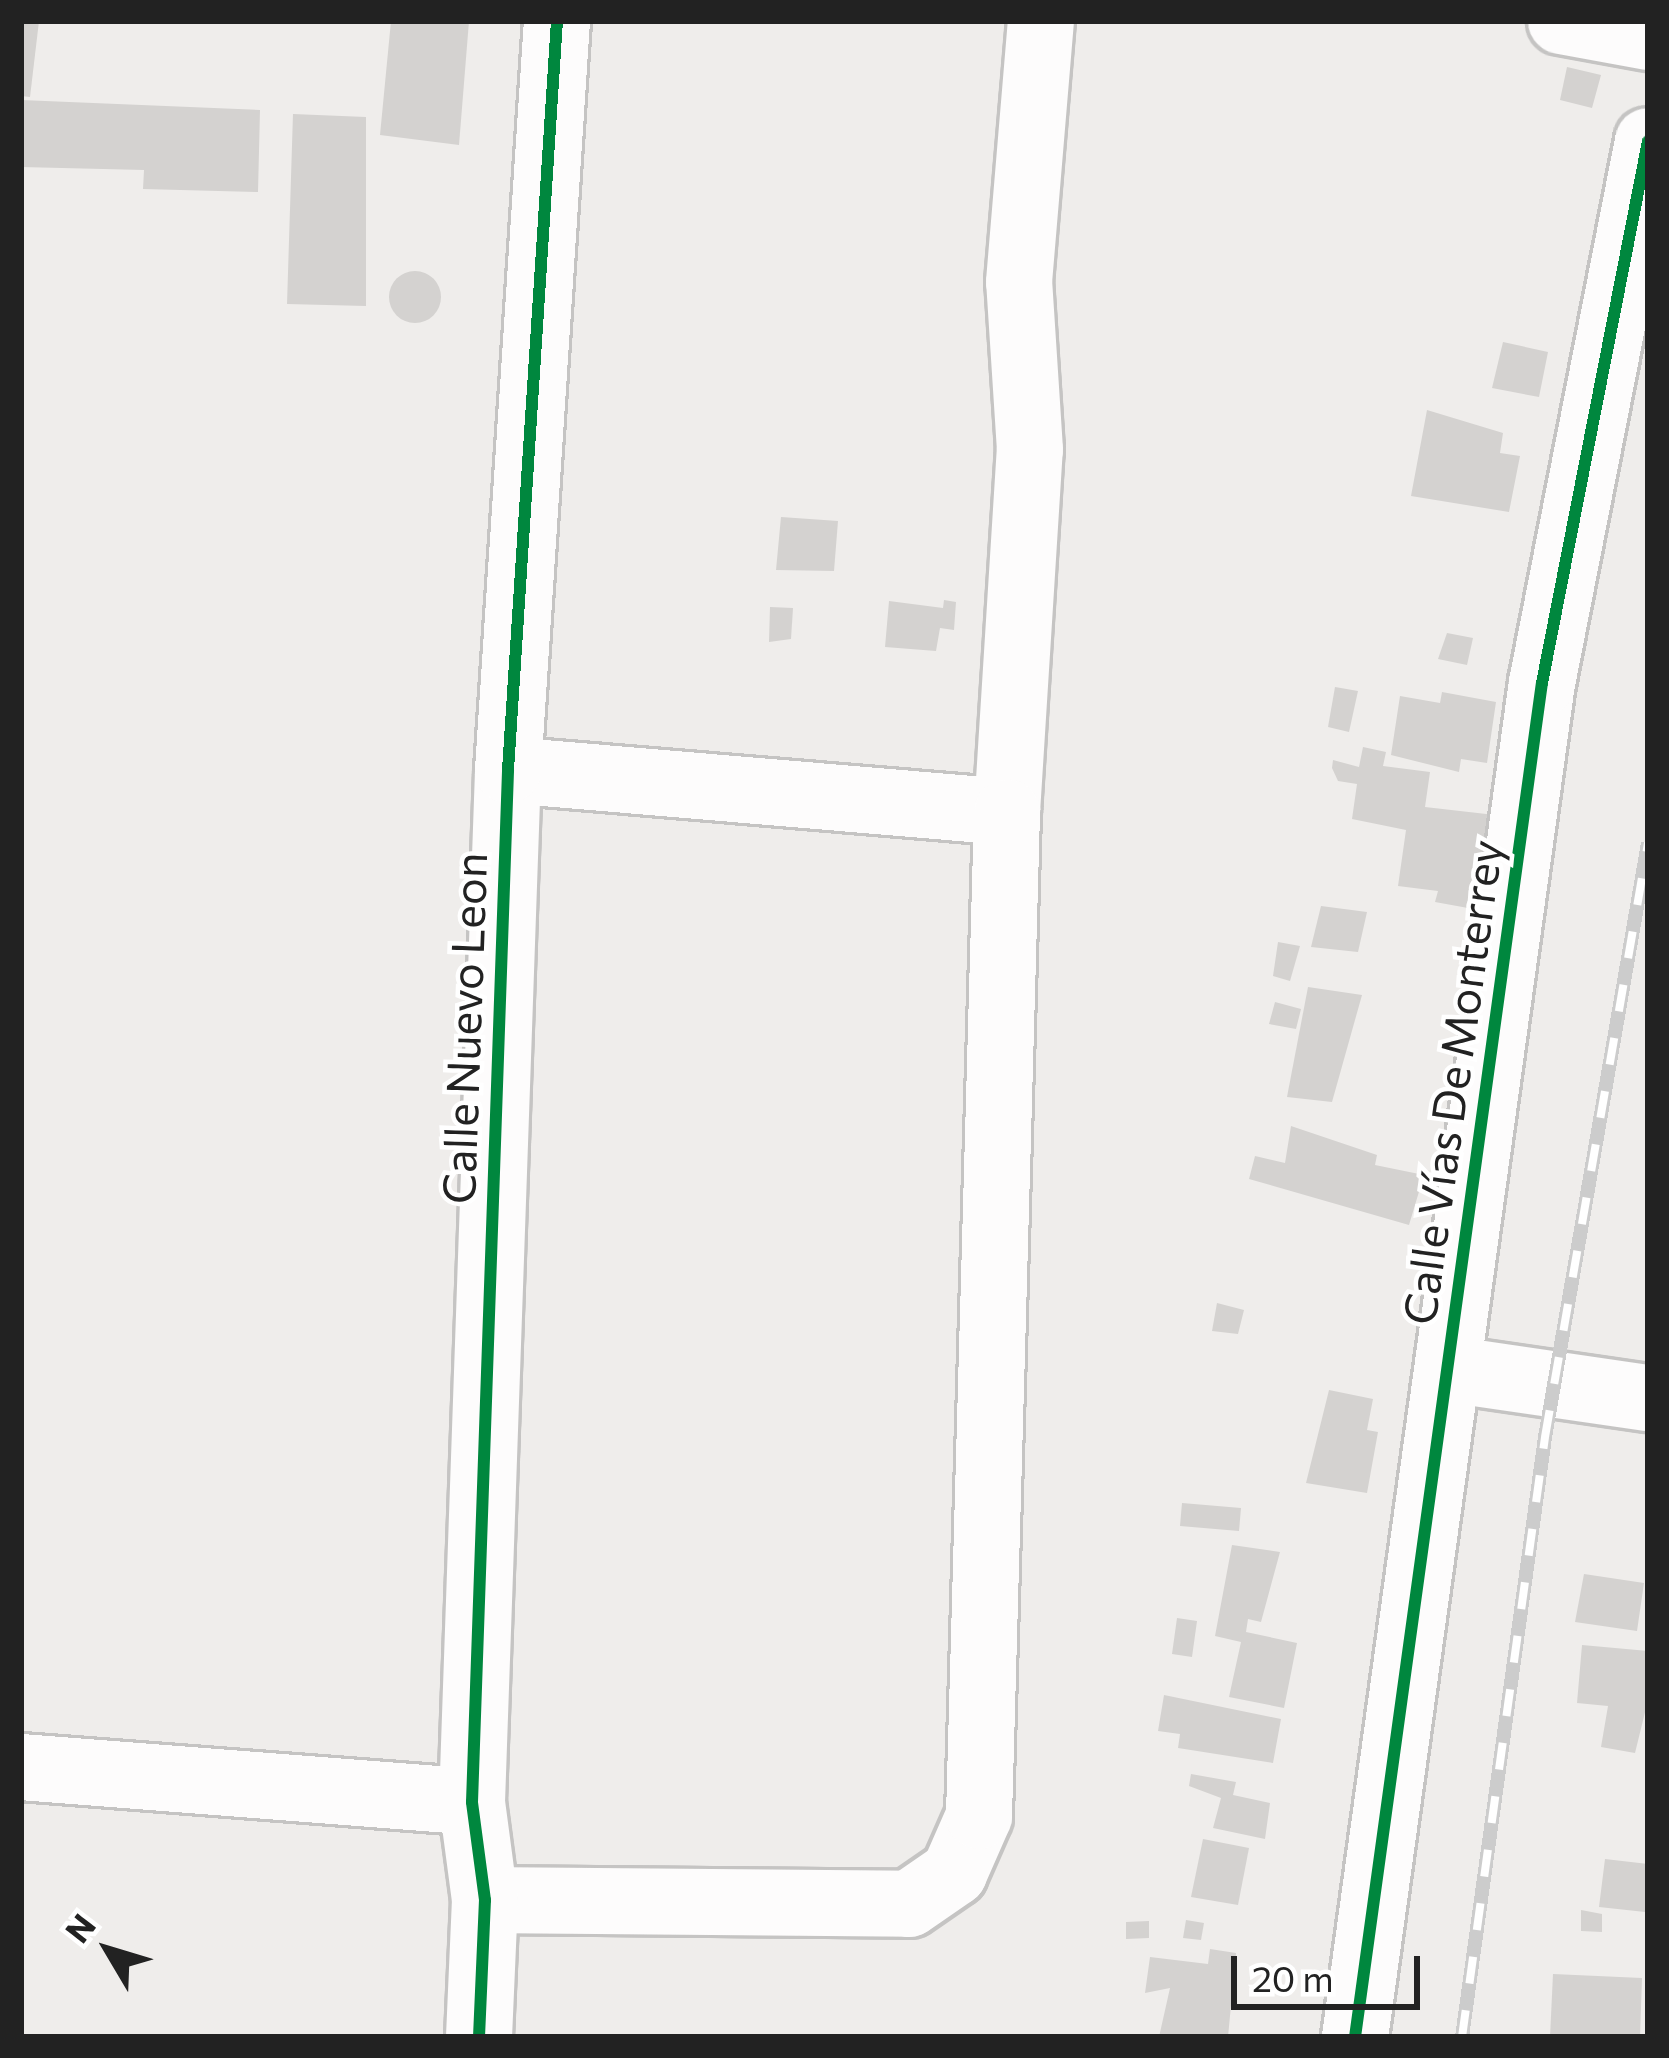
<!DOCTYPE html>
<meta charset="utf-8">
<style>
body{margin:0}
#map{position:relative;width:1669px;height:2058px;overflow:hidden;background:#efedeb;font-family:Commissioner,sans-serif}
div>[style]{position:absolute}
.building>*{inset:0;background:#d4d2d0}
.round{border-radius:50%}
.roads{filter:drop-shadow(3px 0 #c5c4c3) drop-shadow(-3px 0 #c5c4c3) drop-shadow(0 3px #c5c4c3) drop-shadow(0 -3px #c5c4c3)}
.street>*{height:66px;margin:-33px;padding:0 33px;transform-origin:33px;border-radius:33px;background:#fdfcfc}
.rail>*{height:14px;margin-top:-7px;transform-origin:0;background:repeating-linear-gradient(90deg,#fff 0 27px,#ccc 0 54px);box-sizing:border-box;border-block:3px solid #ccc}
.cycleway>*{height:12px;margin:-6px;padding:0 6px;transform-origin:6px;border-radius:6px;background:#00873e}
span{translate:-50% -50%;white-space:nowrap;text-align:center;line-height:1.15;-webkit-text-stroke:9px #fff;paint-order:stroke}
.street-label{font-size:45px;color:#222}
.frame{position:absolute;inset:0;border:24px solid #222;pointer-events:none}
.north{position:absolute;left:48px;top:1890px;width:120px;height:120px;-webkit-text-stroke:9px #fff;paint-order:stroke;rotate:308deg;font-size:33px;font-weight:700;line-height:48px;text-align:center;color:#222}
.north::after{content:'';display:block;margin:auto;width:42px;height:54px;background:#222;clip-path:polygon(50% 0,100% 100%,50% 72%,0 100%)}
.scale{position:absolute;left:1231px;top:1956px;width:189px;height:54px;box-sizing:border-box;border:6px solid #222;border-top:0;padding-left:15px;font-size:36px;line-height:42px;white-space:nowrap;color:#222;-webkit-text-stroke:9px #fff;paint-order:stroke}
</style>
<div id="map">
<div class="building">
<div style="clip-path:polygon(21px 21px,39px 21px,30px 97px,21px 96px)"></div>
<div style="clip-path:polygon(391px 21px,469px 21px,459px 145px,380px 135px)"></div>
<div style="clip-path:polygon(1567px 67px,1601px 75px,1592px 108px,1560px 100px)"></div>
<div style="clip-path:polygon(21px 100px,260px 110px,258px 192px,143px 189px,144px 170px,21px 167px)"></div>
<div style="clip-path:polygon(293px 114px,366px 117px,366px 306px,287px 304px)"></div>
<div class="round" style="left:389px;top:271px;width:52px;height:52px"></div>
<div style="clip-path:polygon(1503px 342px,1548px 352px,1539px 397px,1492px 388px)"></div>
<div style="clip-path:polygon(1427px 410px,1503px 433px,1500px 453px,1520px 456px,1509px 512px,1411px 496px)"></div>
<div style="clip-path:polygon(781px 517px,838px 521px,834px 571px,776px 570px)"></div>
<div style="clip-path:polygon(944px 600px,956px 602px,954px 630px,940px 628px,936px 651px,885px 647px,889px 601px,943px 608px)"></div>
<div style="clip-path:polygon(770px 607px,793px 608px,791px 639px,769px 642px)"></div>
<div style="clip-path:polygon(1447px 633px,1473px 638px,1467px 665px,1438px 659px)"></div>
<div style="clip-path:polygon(1335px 687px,1358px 691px,1349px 732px,1328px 727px)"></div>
<div style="clip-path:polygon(1442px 692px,1496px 702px,1487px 763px,1461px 759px,1459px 772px,1391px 755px,1400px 696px,1440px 703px)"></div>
<div style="clip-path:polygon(1363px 747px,1386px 752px,1383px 766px,1430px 772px,1425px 807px,1495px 815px,1479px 910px,1435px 902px,1438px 891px,1398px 886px,1406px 830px,1352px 819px,1357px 784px,1338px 781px,1332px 768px,1333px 760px,1359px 767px)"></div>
<div style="clip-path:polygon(1321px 906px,1367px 912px,1358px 952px,1311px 947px)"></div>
<div style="clip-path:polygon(1278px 942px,1300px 946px,1290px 981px,1273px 976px)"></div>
<div style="clip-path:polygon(1308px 987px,1362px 995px,1332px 1102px,1287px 1097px)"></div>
<div style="clip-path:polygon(1275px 1002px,1301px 1009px,1296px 1029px,1269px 1024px)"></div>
<div style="clip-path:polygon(1291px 1126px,1377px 1155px,1375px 1165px,1424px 1175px,1409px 1225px,1249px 1179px,1255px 1156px,1285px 1163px)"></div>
<div style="clip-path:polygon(1217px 1303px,1244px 1310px,1238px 1334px,1212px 1331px)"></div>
<div style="clip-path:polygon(1329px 1390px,1373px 1399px,1367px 1430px,1378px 1432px,1367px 1493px,1306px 1483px)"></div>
<div style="clip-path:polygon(1182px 1503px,1241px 1508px,1239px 1531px,1180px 1526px)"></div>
<div style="clip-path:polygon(1232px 1545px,1280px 1552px,1261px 1622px,1248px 1619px,1246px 1632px,1297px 1643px,1284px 1708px,1229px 1697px,1241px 1642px,1215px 1636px)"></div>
<div style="clip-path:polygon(1584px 1574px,1644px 1583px,1637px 1631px,1575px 1622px)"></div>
<div style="clip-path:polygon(1177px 1618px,1197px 1621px,1192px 1657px,1172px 1654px)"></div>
<div style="clip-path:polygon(1582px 1645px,1648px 1651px,1648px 1700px,1635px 1753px,1601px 1747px,1608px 1706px,1577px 1703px)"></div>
<div style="clip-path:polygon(1164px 1695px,1281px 1719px,1273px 1763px,1178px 1748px,1180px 1734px,1158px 1731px)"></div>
<div style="clip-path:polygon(1191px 1774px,1236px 1782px,1233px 1795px,1270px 1803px,1265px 1839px,1213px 1828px,1221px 1798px,1189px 1786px)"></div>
<div style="clip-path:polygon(1203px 1839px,1249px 1848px,1238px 1905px,1191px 1897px)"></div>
<div style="clip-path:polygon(1605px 1859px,1648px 1864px,1645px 1912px,1599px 1907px)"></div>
<div style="clip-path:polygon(1581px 1910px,1602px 1914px,1602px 1932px,1581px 1931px)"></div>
<div style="clip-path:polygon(1186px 1920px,1204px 1923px,1201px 1940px,1183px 1938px)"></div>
<div style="clip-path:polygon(1149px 1921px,1149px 1938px,1126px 1939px,1126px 1922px)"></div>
<div style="clip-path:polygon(1210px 1949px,1236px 1953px,1228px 2037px,1159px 2037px,1170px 1988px,1145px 1993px,1150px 1957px,1208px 1964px)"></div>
<div style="clip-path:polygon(1553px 1974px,1642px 1978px,1640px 2037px,1550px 2037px)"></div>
</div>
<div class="roads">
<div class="street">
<div style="left:1561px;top:21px;width:88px;rotate:10.4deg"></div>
<div style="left:508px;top:770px;width:501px;rotate:4.81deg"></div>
<div style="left:1007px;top:812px;width:363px;rotate:-86.4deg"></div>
<div style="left:1030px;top:450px;width:168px;rotate:-93.7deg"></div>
<div style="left:1019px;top:282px;width:262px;rotate:-85.2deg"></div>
<div style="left:1448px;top:1369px;width:202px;rotate:8.3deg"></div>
<div style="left:21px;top:1767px;width:452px;rotate:4.4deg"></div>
<div style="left:485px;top:1900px;width:424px;rotate:0.5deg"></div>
<div style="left:909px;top:1904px;width:55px;rotate:-34.6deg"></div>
<div style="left:954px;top:1873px;width:62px;rotate:-66.3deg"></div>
<div style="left:979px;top:1816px;width:1004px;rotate:-88.4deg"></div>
<div style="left:479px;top:2037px;width:137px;rotate:-87.5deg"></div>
<div style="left:485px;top:1900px;width:99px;rotate:-97.6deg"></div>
<div style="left:472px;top:1802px;width:1033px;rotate:-88deg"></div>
<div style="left:508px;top:770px;width:751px;rotate:-86.26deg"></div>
<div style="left:1355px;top:2037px;width:1367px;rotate:-82.14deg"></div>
<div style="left:1542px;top:683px;width:552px;rotate:-78.93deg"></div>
</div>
</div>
<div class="rail">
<div style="left:1462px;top:2037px;width:606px;rotate:-82.12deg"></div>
<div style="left:1545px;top:1437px;width:603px;rotate:-80.16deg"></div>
</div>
<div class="cycleway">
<div style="left:479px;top:2037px;width:137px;rotate:-87.5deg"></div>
<div style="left:485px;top:1900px;width:99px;rotate:-97.6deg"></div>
<div style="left:472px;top:1802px;width:1033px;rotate:-88deg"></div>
<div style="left:508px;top:770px;width:751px;rotate:-86.26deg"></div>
<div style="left:1355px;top:2037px;width:1367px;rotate:-82.14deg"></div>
<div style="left:1542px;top:683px;width:552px;rotate:-78.93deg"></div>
</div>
<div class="street-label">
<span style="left:463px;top:1028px;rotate:-88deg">Calle Nuevo Leon</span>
<span style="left:1451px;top:1082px;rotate:-82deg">Calle Vías De Monterrey</span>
</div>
<div class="frame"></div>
<div class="north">N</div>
<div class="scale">20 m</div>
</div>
